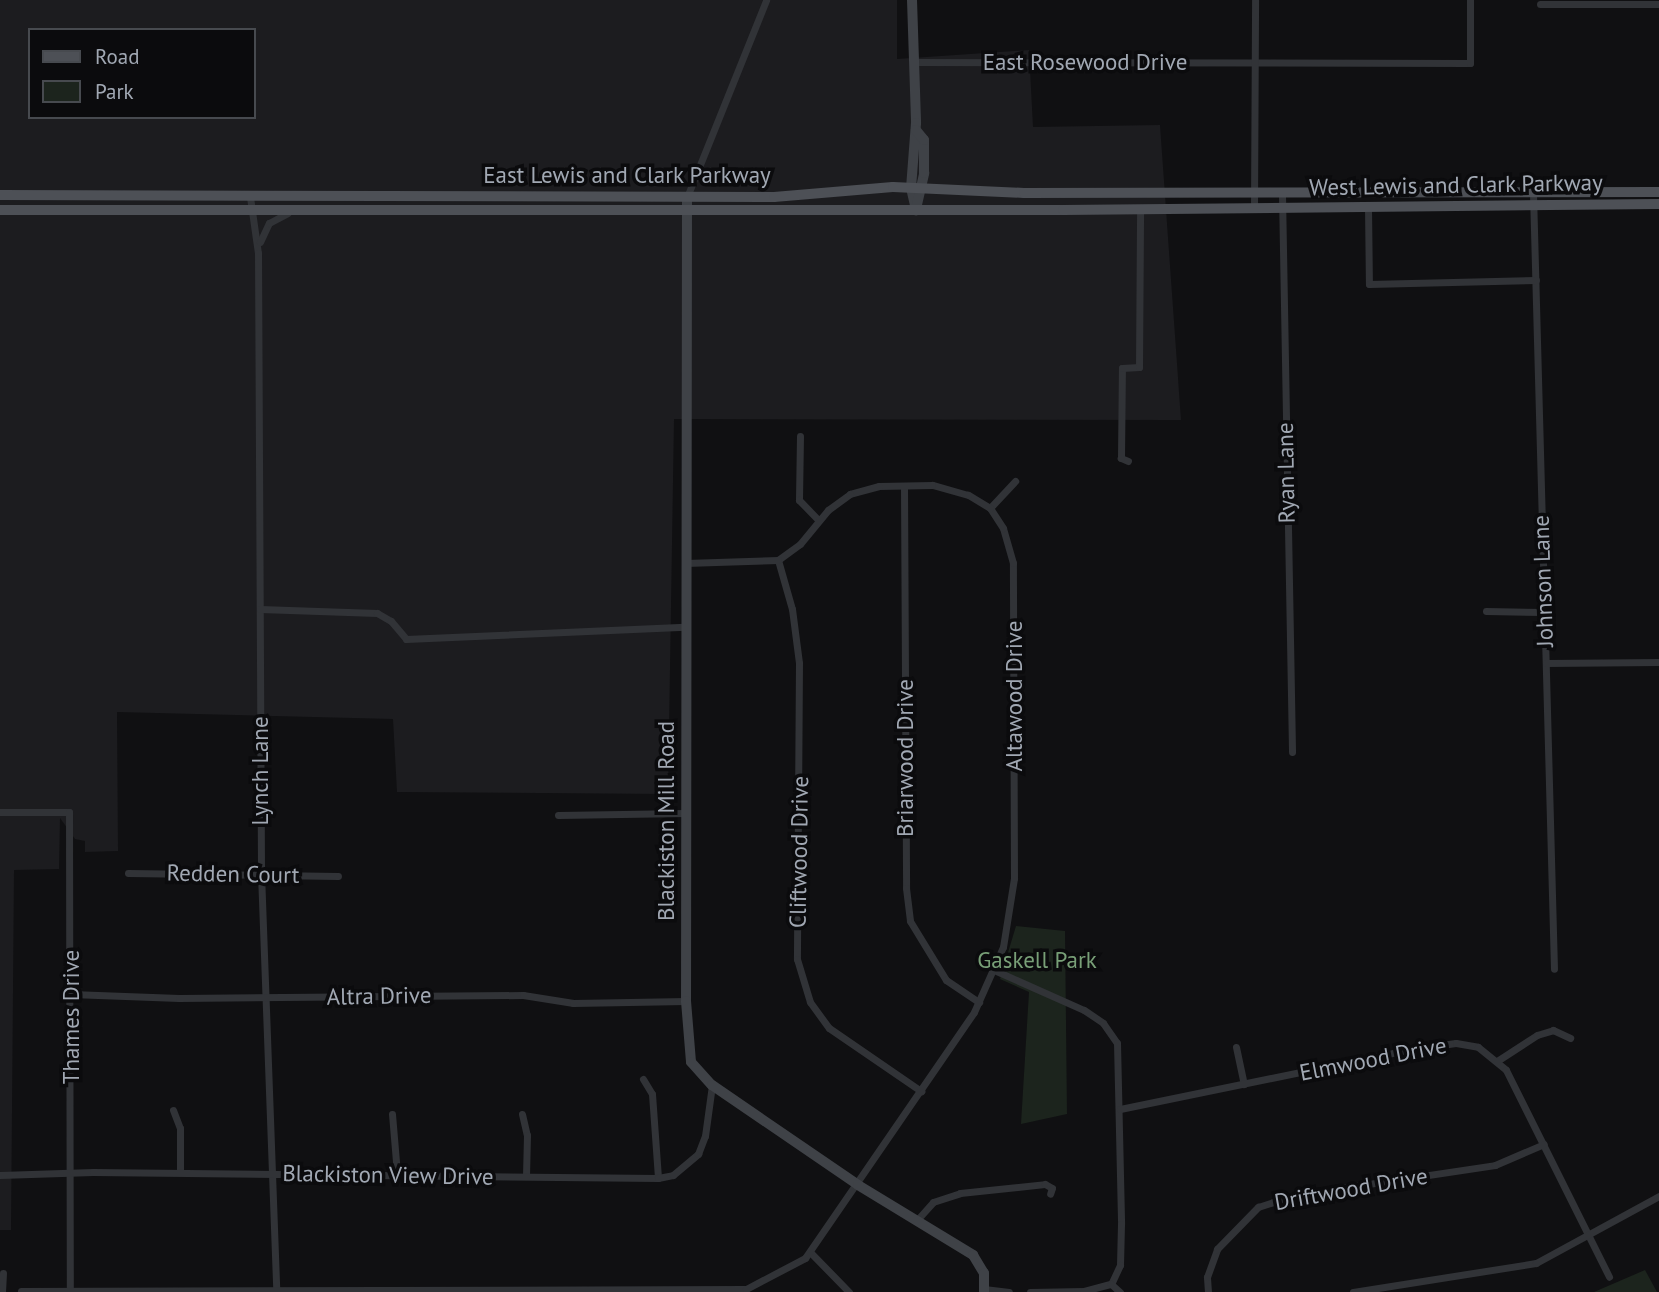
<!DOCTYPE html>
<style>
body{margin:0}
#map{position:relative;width:1659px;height:1292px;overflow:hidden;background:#101012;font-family:"PT Sans",sans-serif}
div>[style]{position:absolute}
.built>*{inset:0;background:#1c1c1f}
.green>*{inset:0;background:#1c241d}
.street>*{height:7px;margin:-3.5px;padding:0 3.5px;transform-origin:3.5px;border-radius:3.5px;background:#313337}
.secondary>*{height:10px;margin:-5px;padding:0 5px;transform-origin:5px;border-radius:5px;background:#3f4247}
.primary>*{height:10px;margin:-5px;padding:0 5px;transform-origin:5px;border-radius:5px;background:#4d5056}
span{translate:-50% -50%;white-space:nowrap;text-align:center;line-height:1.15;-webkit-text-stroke:7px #0b0b0d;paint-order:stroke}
.street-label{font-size:23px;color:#a1a8b3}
.park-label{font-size:23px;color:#789f77}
.legend{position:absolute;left:28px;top:28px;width:228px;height:91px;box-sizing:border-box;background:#0b0b0d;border:2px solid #474a4f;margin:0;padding:9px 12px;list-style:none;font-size:21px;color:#a1a8b3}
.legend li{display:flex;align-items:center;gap:14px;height:35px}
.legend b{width:35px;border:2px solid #474a4f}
</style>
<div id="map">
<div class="built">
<div style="clip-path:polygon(evenodd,0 0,897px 0,897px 59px,1029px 50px,1033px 127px,1160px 125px,1181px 420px,674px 419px,668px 794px,397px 792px,393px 719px,117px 712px,118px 851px,85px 852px,85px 841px,75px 839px,60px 818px,59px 869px,14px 870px,11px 1230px,0 1230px,0 0,30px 30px,254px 30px,254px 117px,30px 117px,30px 30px)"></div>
</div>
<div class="green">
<div style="clip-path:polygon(1016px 926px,1065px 931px,1067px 1114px,1021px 1124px,1029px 992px,1000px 979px)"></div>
<div style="clip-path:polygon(1645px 1270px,1657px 1292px,1594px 1292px)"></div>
</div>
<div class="street">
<div style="left:1540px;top:4px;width:119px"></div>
<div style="left:915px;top:62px;width:555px;rotate:0.1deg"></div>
<div style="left:1470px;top:63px;width:63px;rotate:-90deg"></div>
<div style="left:1533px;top:193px;width:776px;rotate:88.45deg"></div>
<div style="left:1282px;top:194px;width:558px;rotate:88.97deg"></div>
<div style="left:250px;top:197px;width:57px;rotate:81.9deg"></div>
<div style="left:258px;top:253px;width:620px;rotate:89.72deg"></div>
<div style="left:261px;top:873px;width:418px;rotate:87.9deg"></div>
<div style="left:687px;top:197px;width:212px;rotate:-68.1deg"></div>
<div style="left:1368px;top:207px;width:77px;rotate:89.3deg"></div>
<div style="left:1369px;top:284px;width:167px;rotate:-1.4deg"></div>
<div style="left:1254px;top:208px;width:208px;rotate:-89.7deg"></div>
<div style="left:260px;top:242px;width:21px;rotate:-65deg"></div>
<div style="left:269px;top:223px;width:21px;rotate:-28deg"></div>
<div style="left:800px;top:436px;width:64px;rotate:90.9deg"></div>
<div style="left:799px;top:500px;width:28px;rotate:46deg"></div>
<div style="left:1128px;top:461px;width:8px;rotate:-157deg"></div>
<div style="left:1121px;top:458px;width:90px;rotate:-89.4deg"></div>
<div style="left:1122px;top:368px;width:17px;rotate:-3deg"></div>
<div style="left:1139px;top:367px;width:157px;rotate:-89.6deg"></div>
<div style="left:904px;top:486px;width:402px;rotate:89.7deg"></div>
<div style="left:906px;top:888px;width:33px;rotate:83deg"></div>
<div style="left:910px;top:921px;width:69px;rotate:58.6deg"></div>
<div style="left:946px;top:980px;width:40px;rotate:34deg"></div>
<div style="left:990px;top:508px;width:37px;rotate:-47deg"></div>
<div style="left:778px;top:560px;width:51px;rotate:74.1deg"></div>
<div style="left:792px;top:609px;width:54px;rotate:82.6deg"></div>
<div style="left:799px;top:663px;width:296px;rotate:90.4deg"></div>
<div style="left:797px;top:959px;width:45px;rotate:73.2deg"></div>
<div style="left:810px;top:1002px;width:32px;rotate:54deg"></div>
<div style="left:829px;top:1028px;width:112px;rotate:34.4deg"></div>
<div style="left:260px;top:609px;width:117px;rotate:2deg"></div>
<div style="left:377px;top:613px;width:16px;rotate:30deg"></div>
<div style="left:391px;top:621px;width:23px;rotate:50deg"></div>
<div style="left:406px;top:639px;width:279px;rotate:-2.5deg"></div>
<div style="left:1486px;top:611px;width:58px;rotate:1deg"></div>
<div style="left:1546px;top:663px;width:113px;rotate:-0.5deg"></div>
<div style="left:0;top:812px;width:69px"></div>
<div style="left:69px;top:812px;width:480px;rotate:89.9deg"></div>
<div style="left:558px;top:815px;width:128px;rotate:-0.9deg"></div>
<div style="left:128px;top:873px;width:210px;rotate:0.8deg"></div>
<div style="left:994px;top:970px;width:98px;rotate:24deg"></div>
<div style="left:1084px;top:1010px;width:23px;rotate:34deg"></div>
<div style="left:1103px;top:1023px;width:24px;rotate:55deg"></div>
<div style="left:1117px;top:1043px;width:181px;rotate:88.7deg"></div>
<div style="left:1121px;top:1224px;width:41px;rotate:91.4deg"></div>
<div style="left:1120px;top:1265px;width:21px;rotate:115deg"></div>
<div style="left:71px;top:994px;width:108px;rotate:2.1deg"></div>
<div style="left:179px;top:998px;width:344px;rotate:-0.5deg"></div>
<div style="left:523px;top:995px;width:51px;rotate:9.1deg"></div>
<div style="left:573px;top:1003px;width:113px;rotate:-1deg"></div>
<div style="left:1236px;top:1047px;width:38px;rotate:78deg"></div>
<div style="left:1497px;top:1061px;width:48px;rotate:-33deg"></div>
<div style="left:1537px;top:1035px;width:17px;rotate:-17deg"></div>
<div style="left:1553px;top:1030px;width:19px;rotate:25deg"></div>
<div style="left:643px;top:1079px;width:17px;rotate:59deg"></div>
<div style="left:652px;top:1094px;width:84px;rotate:85.9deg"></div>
<div style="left:1120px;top:1109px;width:299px;rotate:-11.6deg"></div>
<div style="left:1413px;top:1049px;width:43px;rotate:-7.9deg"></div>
<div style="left:1456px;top:1043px;width:22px;rotate:10deg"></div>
<div style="left:1478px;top:1047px;width:36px;rotate:39deg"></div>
<div style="left:1506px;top:1070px;width:231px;rotate:63.5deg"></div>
<div style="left:173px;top:1110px;width:19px;rotate:69deg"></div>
<div style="left:180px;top:1128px;width:44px;rotate:90deg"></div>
<div style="left:392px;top:1114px;width:60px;rotate:85.2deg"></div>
<div style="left:522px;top:1114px;width:22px;rotate:77deg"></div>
<div style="left:527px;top:1135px;width:41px;rotate:91.4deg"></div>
<div style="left:0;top:1175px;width:93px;rotate:-1.8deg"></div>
<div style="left:93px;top:1172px;width:565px;rotate:0.61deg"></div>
<div style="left:658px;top:1178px;width:15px;rotate:-11deg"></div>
<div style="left:673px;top:1175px;width:33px;rotate:-40deg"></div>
<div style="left:698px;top:1154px;width:19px;rotate:-69deg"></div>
<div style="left:705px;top:1136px;width:51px;rotate:-82.2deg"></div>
<div style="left:917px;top:1220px;width:24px;rotate:-48deg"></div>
<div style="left:933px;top:1202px;width:28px;rotate:-18deg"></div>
<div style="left:960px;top:1193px;width:85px;rotate:-6deg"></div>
<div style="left:1045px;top:1184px;width:8px;rotate:30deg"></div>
<div style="left:1052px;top:1188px;width:6px;rotate:108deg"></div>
<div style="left:810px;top:1252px;width:56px;rotate:45.7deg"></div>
<div style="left:984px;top:1289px;width:25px;rotate:7deg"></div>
<div style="left:21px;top:1291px;width:725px;rotate:-0.16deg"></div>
<div style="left:746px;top:1289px;width:67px;rotate:-27.7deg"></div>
<div style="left:805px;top:1258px;width:298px;rotate:-55.5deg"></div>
<div style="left:974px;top:1012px;width:71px;rotate:-66deg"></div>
<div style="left:1003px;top:947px;width:70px;rotate:-80.9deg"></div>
<div style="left:1014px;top:878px;width:315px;rotate:-90.2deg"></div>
<div style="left:1013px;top:563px;width:36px;rotate:-106deg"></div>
<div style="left:1003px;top:528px;width:24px;rotate:-123deg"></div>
<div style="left:990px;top:508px;width:26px;rotate:-149deg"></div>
<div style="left:968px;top:495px;width:37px;rotate:-164deg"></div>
<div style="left:932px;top:485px;width:53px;rotate:178.9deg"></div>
<div style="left:879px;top:486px;width:30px;rotate:165deg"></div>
<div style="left:850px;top:494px;width:27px;rotate:144deg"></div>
<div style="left:828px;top:510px;width:44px;rotate:129.5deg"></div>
<div style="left:800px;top:544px;width:27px;rotate:144deg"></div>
<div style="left:778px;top:560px;width:93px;rotate:178.2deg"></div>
<div style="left:2px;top:1292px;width:19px;rotate:-87deg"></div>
<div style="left:1030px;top:1292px;width:54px;rotate:-1.1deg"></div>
<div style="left:1084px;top:1291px;width:28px;rotate:-15deg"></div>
<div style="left:1111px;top:1284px;width:12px;rotate:42deg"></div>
<div style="left:1208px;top:1292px;width:15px;rotate:-94deg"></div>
<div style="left:1207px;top:1277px;width:30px;rotate:-70deg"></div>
<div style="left:1217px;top:1249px;width:59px;rotate:-45.7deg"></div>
<div style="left:1258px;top:1207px;width:39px;rotate:-18deg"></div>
<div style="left:1295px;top:1195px;width:202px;rotate:-8.5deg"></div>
<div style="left:1495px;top:1165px;width:53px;rotate:-23.2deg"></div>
<div style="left:1353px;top:1292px;width:185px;rotate:-9deg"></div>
<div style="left:1536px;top:1263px;width:140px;rotate:-28.6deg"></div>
</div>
<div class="secondary">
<div style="left:912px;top:0;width:123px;rotate:88.1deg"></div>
<div style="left:916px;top:123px;width:65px;rotate:94.4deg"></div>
<div style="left:911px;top:188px;width:23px;rotate:77deg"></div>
<div style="left:687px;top:197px;width:804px;rotate:90.07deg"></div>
<div style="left:686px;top:1001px;width:61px;rotate:85.3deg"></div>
<div style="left:691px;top:1062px;width:31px;rotate:48deg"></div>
<div style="left:712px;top:1085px;width:177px;rotate:34.4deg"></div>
<div style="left:858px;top:1185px;width:135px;rotate:31.3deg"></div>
<div style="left:973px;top:1255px;width:21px;rotate:59deg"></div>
<div style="left:984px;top:1273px;width:19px;rotate:90deg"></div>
<div style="left:916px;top:209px;width:37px;rotate:-77deg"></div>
<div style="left:924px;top:173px;width:33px;rotate:-90deg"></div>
<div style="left:924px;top:140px;width:13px;rotate:-129deg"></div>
</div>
<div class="primary">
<div style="left:0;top:195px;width:774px;rotate:0.15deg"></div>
<div style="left:774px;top:197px;width:119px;rotate:-4.8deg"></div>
<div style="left:893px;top:187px;width:131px;rotate:2.6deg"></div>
<div style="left:1024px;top:193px;width:635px;rotate:-0.09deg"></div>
<div style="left:0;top:210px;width:1063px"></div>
<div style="left:1063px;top:210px;width:596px;rotate:-0.58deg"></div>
</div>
<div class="street-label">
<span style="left:1085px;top:62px">East Rosewood Drive</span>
<span style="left:627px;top:175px">East Lewis and Clark Parkway</span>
<span style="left:1456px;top:185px;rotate:-1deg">West Lewis and Clark Parkway</span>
<span style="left:1286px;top:473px;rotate:-91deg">Ryan Lane</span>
<span style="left:1543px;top:581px;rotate:-92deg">Johnson Lane</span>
<span style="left:1014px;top:696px;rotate:-90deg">Altawood Drive</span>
<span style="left:905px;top:758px;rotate:-90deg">Briarwood Drive</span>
<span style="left:260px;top:771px;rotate:-90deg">Lynch Lane</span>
<span style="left:666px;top:821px;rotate:-90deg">Blackiston Mill Road</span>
<span style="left:799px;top:852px;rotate:-89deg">Cliftwood Drive</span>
<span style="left:233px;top:874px;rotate:1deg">Redden Court</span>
<span style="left:379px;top:996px;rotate:-1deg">Altra Drive</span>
<span style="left:71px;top:1017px;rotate:-90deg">Thames Drive</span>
<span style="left:1373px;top:1059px;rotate:-11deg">Elmwood Drive</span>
<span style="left:388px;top:1175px;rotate:1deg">Blackiston View Drive</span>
<span style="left:1351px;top:1189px;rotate:-10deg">Driftwood Drive</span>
</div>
<div class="park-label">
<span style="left:1037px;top:960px">Gaskell Park</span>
</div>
<ul class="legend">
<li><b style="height:9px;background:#4d5056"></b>Road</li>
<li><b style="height:19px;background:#1c241d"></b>Park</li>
</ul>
</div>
